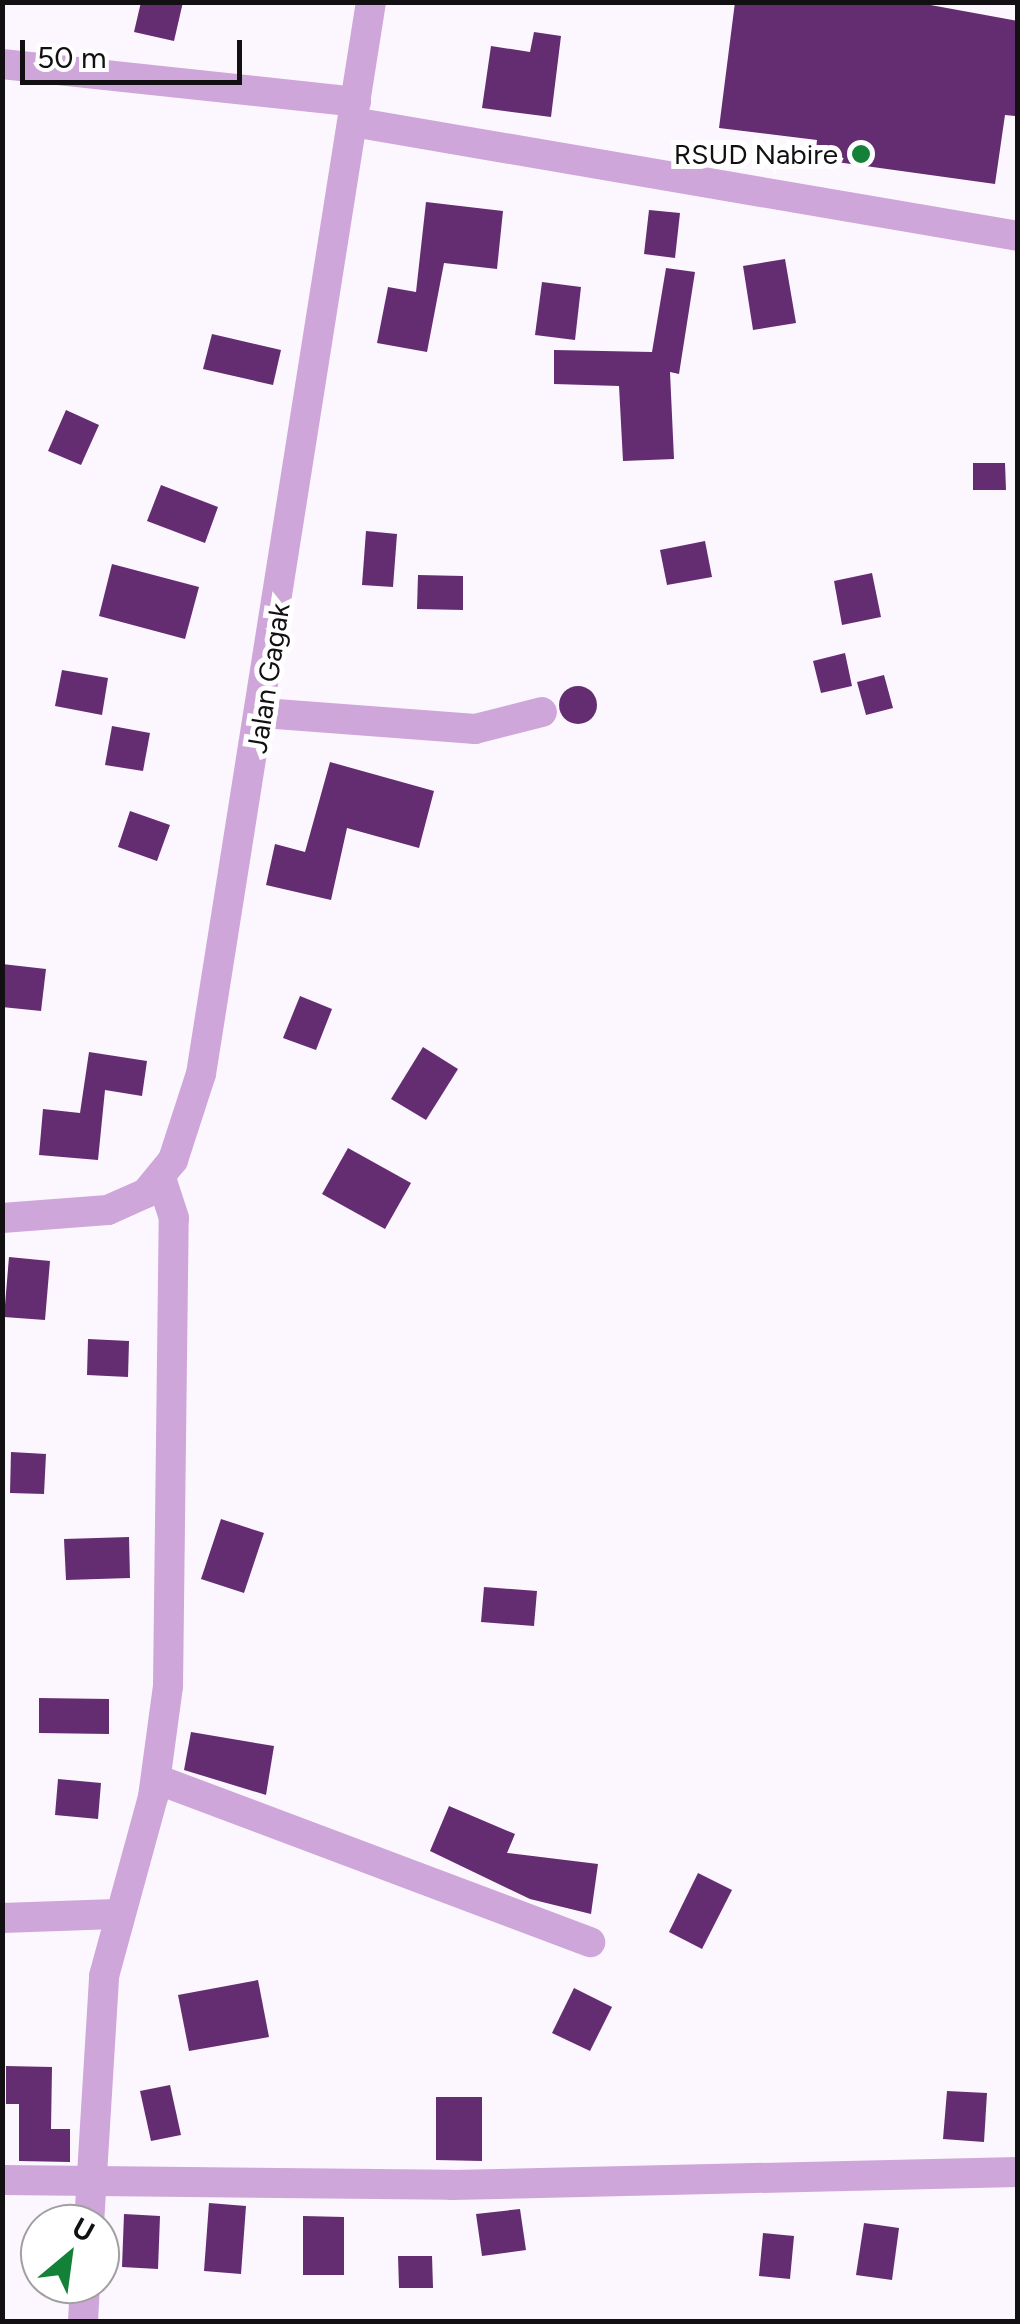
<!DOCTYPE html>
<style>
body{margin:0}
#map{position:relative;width:1020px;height:2324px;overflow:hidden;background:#fcf6fe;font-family:Figtree,sans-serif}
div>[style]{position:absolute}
.building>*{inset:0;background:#642d72}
.round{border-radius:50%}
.minor>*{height:30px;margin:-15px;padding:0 15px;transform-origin:15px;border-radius:15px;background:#cea6d9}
.dots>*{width:28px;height:28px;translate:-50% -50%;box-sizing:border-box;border:5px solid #fff;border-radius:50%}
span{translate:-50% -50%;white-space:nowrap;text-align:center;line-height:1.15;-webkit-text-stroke:10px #fff;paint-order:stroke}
.poi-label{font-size:28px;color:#131014}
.right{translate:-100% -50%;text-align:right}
.street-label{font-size:28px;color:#131014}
.frame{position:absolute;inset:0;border:5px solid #131014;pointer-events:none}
.north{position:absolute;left:20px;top:2204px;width:100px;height:100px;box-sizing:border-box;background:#fff;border:2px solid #a19fa1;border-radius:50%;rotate:29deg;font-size:28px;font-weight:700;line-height:40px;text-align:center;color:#131014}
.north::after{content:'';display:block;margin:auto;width:35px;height:45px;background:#138137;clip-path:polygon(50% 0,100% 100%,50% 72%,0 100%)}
.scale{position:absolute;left:20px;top:40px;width:222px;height:45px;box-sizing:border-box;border:5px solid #131014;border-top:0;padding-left:12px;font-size:30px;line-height:35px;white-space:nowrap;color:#131014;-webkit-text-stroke:8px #fff;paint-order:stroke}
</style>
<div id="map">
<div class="building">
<div style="clip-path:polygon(141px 2px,183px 2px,174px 41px,134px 32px)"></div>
<div style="clip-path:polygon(735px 2px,914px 2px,1018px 21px,1018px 98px,1015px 116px,1005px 115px,995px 184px,815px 159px,817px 140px,719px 128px)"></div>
<div style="clip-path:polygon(534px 32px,561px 36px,551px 117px,482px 108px,491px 46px,530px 52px)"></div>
<div style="clip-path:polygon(426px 202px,503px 211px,497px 269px,444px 263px,427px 352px,377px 343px,388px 287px,416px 292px)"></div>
<div style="clip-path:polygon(649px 210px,680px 213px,675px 258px,644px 254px)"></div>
<div style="clip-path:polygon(785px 259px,796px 323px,753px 330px,743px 266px)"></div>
<div style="clip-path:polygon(666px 268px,695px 272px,679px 374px,670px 372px,674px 459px,623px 461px,619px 386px,554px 384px,554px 350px,652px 352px)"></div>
<div style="clip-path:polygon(542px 282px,581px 287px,575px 340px,535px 335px)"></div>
<div style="clip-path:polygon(212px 334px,281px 350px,273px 385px,203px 369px)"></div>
<div style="clip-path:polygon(66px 410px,99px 425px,81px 465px,48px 451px)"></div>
<div style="clip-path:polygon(973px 463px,1005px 463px,1006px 490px,973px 490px)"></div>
<div style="clip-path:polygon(161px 485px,218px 507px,205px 543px,147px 521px)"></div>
<div style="clip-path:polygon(366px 531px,397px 534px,393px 587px,362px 585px)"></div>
<div style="clip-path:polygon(705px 541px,712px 577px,667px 585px,660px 550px)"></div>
<div style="clip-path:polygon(112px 564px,199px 587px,185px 639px,99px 616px)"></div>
<div style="clip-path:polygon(872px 573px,881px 617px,842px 625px,834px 581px)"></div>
<div style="clip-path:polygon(418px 575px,463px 576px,463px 610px,417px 609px)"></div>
<div style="clip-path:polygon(845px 653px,852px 686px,821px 693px,813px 661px)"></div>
<div style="clip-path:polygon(62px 670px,108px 678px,102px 715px,55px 706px)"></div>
<div style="clip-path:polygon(884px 675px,893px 708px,866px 715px,857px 682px)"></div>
<div class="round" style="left:559px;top:686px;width:38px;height:38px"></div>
<div style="clip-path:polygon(112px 726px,150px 733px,143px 771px,105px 765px)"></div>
<div style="clip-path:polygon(330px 762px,434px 791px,419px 848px,347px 828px,331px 900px,266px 885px,275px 844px,305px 852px)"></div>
<div style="clip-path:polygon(130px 811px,170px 825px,157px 861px,118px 847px)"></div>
<div style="clip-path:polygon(2px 964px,46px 969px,41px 1011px,2px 1007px)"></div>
<div style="clip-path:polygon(300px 996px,332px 1009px,316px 1050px,283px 1038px)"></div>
<div style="clip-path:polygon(423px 1047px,458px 1069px,426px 1120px,391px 1099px)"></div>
<div style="clip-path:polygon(89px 1052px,147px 1061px,142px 1096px,105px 1090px,98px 1160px,39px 1155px,43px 1109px,80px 1113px)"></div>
<div style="clip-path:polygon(348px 1148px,411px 1183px,385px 1229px,322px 1194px)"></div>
<div style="clip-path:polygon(9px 1257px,50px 1261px,45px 1320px,4px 1317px)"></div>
<div style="clip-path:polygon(88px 1339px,129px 1341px,128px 1377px,87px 1375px)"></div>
<div style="clip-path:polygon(11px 1452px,46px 1454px,44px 1494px,10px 1493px)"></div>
<div style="clip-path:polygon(221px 1519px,264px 1533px,244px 1593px,201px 1579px)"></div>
<div style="clip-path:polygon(129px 1537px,130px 1578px,66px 1580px,64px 1539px)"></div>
<div style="clip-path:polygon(484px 1587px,537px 1591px,534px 1626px,481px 1622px)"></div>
<div style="clip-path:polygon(39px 1698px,109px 1699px,109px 1734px,39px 1733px)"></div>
<div style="clip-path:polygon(191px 1732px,274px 1746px,266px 1795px,184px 1770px)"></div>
<div style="clip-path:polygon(58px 1779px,101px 1783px,98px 1819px,55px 1815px)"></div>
<div style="clip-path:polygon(449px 1806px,515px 1834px,507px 1853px,598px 1864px,591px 1914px,530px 1899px,430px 1851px)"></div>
<div style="clip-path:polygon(698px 1873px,732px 1890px,702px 1949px,669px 1932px)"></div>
<div style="clip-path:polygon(258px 1980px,269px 2037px,189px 2051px,178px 1995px)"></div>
<div style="clip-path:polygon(574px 1988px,612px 2007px,590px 2051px,552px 2033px)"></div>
<div style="clip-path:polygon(6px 2066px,52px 2067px,51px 2129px,70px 2129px,70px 2162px,19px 2161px,19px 2104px,6px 2104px)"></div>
<div style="clip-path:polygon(170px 2085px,181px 2135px,151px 2141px,140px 2091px)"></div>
<div style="clip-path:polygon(947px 2091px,987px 2093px,984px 2142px,943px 2139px)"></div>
<div style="clip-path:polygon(436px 2097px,482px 2097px,482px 2161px,436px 2160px)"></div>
<div style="clip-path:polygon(209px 2203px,246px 2206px,241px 2274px,204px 2271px)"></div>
<div style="clip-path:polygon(520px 2209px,526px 2250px,482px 2256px,476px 2214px)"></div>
<div style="clip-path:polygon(124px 2214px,160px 2216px,158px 2269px,122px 2267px)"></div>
<div style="clip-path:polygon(303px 2216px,344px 2217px,344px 2275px,303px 2275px)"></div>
<div style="clip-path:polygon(864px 2223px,899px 2228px,892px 2280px,856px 2275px)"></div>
<div style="clip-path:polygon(763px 2233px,794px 2236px,790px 2279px,759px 2276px)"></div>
<div style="clip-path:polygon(398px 2256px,432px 2256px,433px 2288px,399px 2288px)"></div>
</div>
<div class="minor">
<div style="left:2px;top:64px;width:356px;rotate:6.1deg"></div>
<div style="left:353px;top:122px;width:675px;rotate:9.73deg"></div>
<div style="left:263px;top:713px;width:213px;rotate:4.3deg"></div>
<div style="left:475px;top:729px;width:69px;rotate:-14.2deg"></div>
<div style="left:2px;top:1218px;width:106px;rotate:-4.3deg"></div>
<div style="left:108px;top:1210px;width:42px;rotate:-24.1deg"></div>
<div style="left:146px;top:1193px;width:43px;rotate:-50.7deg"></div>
<div style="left:173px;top:1160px;width:90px;rotate:-72deg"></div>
<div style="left:201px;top:1074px;width:1085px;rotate:-80.99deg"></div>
<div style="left:156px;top:1779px;width:464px;rotate:20.6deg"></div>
<div style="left:2px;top:1918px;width:114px;rotate:-2deg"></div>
<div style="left:2px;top:2180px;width:449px;rotate:0.6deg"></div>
<div style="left:451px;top:2185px;width:567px;rotate:-1.31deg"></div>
<div style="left:89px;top:2224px;width:248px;rotate:-86.5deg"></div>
<div style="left:104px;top:1976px;width:186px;rotate:-74.7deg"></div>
<div style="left:153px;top:1797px;width:112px;rotate:-82.3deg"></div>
<div style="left:168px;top:1686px;width:468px;rotate:-89.3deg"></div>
<div style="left:174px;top:1218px;width:42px;rotate:-108deg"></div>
<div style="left:83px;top:2322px;width:38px;rotate:-87deg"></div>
</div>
<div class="dots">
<div style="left:861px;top:154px;background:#138137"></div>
</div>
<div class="poi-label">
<span class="right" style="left:838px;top:154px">RSUD Nabire</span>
</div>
<div class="street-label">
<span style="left:268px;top:678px;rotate:-81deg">Jalan Gagak</span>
</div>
<div class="frame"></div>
<div class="north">U</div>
<div class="scale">50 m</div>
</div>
